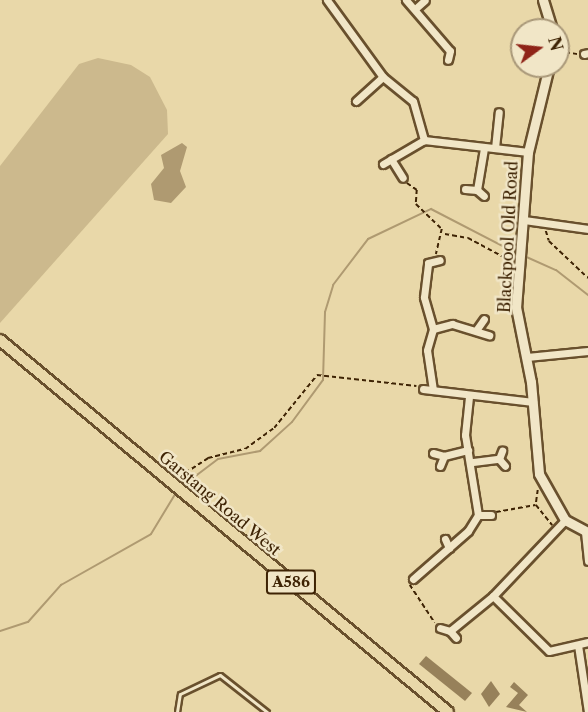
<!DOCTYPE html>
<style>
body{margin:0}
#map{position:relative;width:588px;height:712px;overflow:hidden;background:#e9d8a9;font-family:"Libre Caslon Text",serif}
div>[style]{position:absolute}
.green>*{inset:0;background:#ccb98d}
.water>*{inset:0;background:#af9a71}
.stream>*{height:2px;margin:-1px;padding:0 1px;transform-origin:1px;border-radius:1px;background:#af9a71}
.building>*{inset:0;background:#97815a}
.path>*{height:1.5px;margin-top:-0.75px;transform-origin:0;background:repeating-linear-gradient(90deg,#3e2304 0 4.5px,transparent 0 7.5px)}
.roads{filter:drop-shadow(2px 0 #69502d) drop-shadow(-2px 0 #69502d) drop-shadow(0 2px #69502d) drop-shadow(0 -2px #69502d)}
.lane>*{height:3px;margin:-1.5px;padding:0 1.5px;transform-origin:1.5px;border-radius:1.5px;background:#f1e6c7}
.street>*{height:7px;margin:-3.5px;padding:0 3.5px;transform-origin:3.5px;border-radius:3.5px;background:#f1e6c7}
.secondary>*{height:9px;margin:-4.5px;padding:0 4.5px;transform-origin:4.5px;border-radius:4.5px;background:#f1e6c7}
.primary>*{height:10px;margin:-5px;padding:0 5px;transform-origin:5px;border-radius:5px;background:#e9d8a9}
span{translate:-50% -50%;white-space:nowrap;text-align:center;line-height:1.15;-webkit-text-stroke:5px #f1e6c7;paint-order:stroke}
.shield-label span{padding:2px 4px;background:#f1e6c7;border:2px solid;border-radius:4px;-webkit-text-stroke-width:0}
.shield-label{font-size:15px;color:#3e2304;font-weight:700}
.street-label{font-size:16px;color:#3e2304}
.north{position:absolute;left:510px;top:18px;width:60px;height:60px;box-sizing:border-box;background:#f1e6c7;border:2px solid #a99879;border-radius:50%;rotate:75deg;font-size:16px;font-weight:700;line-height:24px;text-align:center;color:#3e2304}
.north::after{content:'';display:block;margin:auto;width:21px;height:27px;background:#8f2418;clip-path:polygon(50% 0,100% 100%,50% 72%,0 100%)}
</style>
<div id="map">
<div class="green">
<div style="clip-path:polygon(98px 58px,131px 65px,150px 77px,167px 110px,168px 134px,0 323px,0 166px,79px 64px)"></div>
</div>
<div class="water">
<div style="clip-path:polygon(182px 143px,187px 147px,180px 171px,186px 187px,171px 203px,154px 200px,151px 184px,164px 168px,161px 155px)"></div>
</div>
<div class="stream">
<div style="left:522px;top:255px;width:37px;rotate:24deg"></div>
<div style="left:556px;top:270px;width:41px;rotate:38deg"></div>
<div style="left:181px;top:487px;width:46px;rotate:-37.1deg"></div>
<div style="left:218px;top:459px;width:43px;rotate:-10.8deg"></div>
<div style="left:260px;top:451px;width:43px;rotate:-42.2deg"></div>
<div style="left:292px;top:422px;width:52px;rotate:-53.6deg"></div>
<div style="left:323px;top:380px;width:68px;rotate:-88.3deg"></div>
<div style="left:325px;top:312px;width:28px;rotate:-73deg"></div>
<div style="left:333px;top:285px;width:58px;rotate:-52.7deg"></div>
<div style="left:368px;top:239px;width:70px;rotate:-25.5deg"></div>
<div style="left:431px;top:209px;width:96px;rotate:27.4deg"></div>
<div style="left:0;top:631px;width:29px;rotate:-18deg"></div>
<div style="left:28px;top:622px;width:50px;rotate:-48.3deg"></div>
<div style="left:61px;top:585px;width:103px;rotate:-29.5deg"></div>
<div style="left:151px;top:534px;width:50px;rotate:-58.8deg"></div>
</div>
<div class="building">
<div style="clip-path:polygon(426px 656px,472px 693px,465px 701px,419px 664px)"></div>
<div style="clip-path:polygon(491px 681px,500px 694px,489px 707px,481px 694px)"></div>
<div style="clip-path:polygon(514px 682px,528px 695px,519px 705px,527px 712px,506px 707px,518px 693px,510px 687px)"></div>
</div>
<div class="path">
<div style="left:558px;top:51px;width:20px;rotate:9deg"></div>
<div style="left:407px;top:183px;width:12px;rotate:35deg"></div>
<div style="left:417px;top:190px;width:14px;rotate:94deg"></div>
<div style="left:416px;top:204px;width:36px;rotate:44deg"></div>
<div style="left:442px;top:229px;width:26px;rotate:103deg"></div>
<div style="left:546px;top:231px;width:10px;rotate:73deg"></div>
<div style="left:549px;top:241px;width:54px;rotate:43.5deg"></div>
<div style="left:445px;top:234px;width:23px;rotate:10deg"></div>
<div style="left:468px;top:238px;width:49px;rotate:28.1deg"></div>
<div style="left:179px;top:477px;width:35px;rotate:-33deg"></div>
<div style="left:208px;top:458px;width:38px;rotate:-14deg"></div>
<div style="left:245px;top:449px;width:36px;rotate:-36deg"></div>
<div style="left:274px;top:428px;width:68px;rotate:-50.9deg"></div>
<div style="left:317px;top:375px;width:100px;rotate:6.3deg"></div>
<div style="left:538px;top:490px;width:15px;rotate:98deg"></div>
<div style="left:536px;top:505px;width:26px;rotate:51deg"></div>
<div style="left:496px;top:512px;width:40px;rotate:-10deg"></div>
<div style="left:410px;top:585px;width:45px;rotate:56.7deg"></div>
</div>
<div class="roads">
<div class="lane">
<div style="left:177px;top:712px;width:18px;rotate:-81deg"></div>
<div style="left:180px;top:694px;width:44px;rotate:-25.4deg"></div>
<div style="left:220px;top:675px;width:60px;rotate:38.2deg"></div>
</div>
<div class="street">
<div style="left:327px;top:0;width:95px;rotate:54deg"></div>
<div style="left:383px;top:77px;width:38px;rotate:39deg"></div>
<div style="left:413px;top:101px;width:41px;rotate:74.2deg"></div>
<div style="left:406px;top:0;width:67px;rotate:49.2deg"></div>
<div style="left:450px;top:51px;width:9px;rotate:103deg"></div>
<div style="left:415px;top:9px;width:13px;rotate:-42deg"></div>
<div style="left:584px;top:54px;width:4px;rotate:-14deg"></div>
<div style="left:356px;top:101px;width:36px;rotate:-42deg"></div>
<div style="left:495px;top:148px;width:36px;rotate:-84deg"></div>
<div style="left:391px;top:159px;width:22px;rotate:58deg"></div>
<div style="left:383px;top:164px;width:48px;rotate:-30.3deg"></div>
<div style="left:424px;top:140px;width:105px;rotate:6.6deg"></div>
<div style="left:465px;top:189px;width:12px;rotate:5deg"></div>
<div style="left:477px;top:190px;width:43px;rotate:-80.5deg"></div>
<div style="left:477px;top:190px;width:9px;rotate:41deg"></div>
<div style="left:524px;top:220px;width:65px;rotate:8deg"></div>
<div style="left:433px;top:329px;width:20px;rotate:-15deg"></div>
<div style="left:452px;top:324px;width:39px;rotate:17deg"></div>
<div style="left:477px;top:329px;width:12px;rotate:-55deg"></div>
<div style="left:527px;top:357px;width:61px;rotate:-5.6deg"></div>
<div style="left:423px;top:389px;width:111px;rotate:6.7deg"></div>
<div style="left:433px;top:390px;width:40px;rotate:-98.5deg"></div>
<div style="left:427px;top:350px;width:22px;rotate:-74deg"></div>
<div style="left:433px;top:329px;width:33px;rotate:-106deg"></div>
<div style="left:424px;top:297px;width:34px;rotate:-83deg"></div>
<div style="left:428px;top:263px;width:12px;rotate:-14deg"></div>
<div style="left:433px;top:453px;width:11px;rotate:15deg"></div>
<div style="left:444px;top:456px;width:25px;rotate:-14deg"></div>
<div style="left:499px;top:459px;width:9px;rotate:49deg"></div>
<div style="left:473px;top:462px;width:26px;rotate:-7deg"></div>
<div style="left:499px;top:459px;width:9px;rotate:-69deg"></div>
<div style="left:440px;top:466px;width:11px;rotate:-68deg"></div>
<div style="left:478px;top:515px;width:13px"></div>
<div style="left:585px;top:532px;width:29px;rotate:84deg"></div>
<div style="left:445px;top:539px;width:10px;rotate:66deg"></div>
<div style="left:413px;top:579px;width:73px;rotate:-41.1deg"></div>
<div style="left:468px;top:531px;width:19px;rotate:-58deg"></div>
<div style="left:478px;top:515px;width:81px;rotate:-99.2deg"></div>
<div style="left:465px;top:435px;width:39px;rotate:-84deg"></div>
<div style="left:493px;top:596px;width:78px;rotate:44.5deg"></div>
<div style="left:549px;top:651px;width:40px;rotate:-13deg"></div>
<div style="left:440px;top:628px;width:10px;rotate:17deg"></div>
<div style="left:450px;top:631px;width:55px;rotate:-39.1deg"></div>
<div style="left:493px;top:596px;width:105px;rotate:-46.5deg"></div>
<div style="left:450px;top:631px;width:9px;rotate:49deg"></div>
<div style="left:578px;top:645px;width:68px;rotate:81.5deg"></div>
</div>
<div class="secondary">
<div style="left:543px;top:0;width:31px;rotate:73deg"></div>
<div style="left:549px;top:66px;width:89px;rotate:103.7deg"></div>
<div style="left:528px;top:152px;width:155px;rotate:94.4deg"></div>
<div style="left:516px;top:307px;width:76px;rotate:78.7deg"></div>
<div style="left:531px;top:382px;width:92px;rotate:85deg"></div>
<div style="left:539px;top:474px;width:53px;rotate:60.5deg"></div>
<div style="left:565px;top:520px;width:26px;rotate:28deg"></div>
</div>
<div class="primary">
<div style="left:0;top:340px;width:582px;rotate:39.7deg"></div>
</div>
</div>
<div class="shield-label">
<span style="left:291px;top:582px">A586</span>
</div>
<div class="street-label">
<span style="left:508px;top:237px;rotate:-87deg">Blackpool Old Road</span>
<span style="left:220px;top:503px;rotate:40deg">Garstang Road West</span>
</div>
<div class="north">N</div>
</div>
